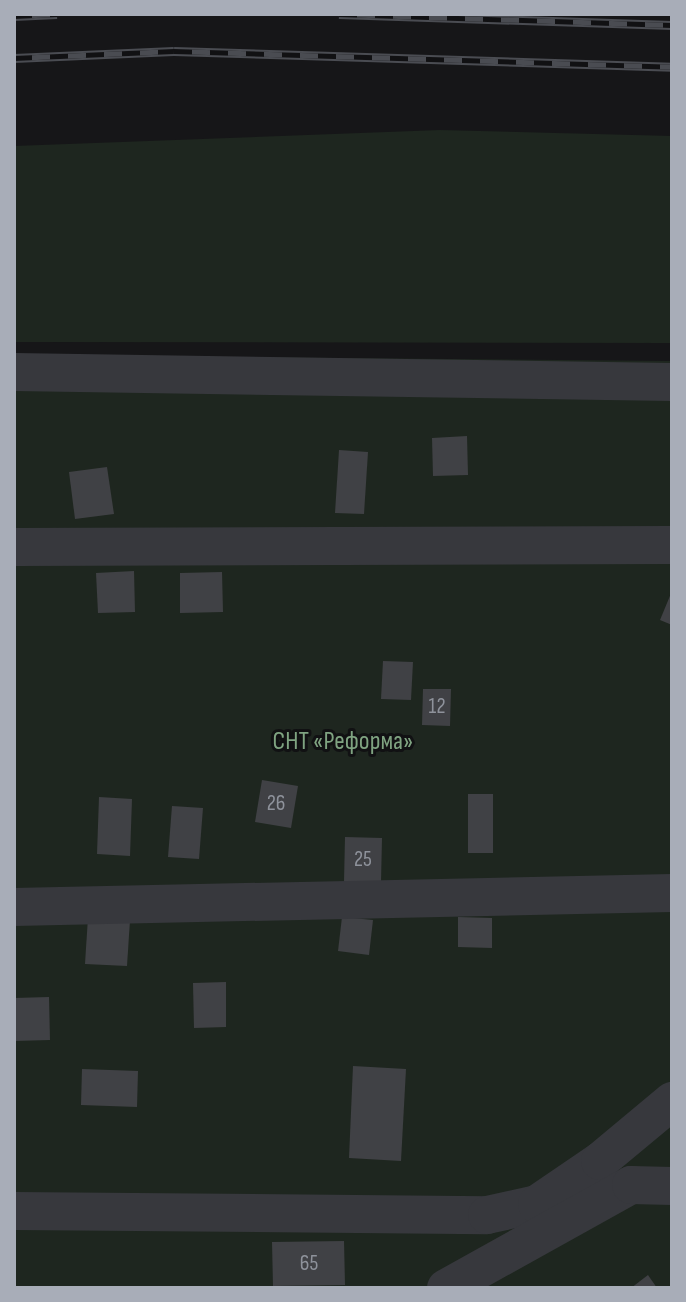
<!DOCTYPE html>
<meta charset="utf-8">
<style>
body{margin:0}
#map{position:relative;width:686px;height:1302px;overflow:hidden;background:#161618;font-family:"Sofia Sans Condensed",sans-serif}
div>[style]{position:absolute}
.green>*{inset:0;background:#1e261f}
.building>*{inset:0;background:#404145}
.minor>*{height:38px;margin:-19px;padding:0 19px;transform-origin:19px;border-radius:19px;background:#37383d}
.rail>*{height:9px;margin-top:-4.5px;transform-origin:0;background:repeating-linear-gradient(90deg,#111113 0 18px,#4a4c52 0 36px);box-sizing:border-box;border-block:2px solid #4a4c52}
span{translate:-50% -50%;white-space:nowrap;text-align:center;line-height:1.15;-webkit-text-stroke:6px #111113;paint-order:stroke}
.number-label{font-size:22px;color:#8e929b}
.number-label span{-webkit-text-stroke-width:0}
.park-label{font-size:26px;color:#7fa381}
.frame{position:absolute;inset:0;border:16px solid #a8adb8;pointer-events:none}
</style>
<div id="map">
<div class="green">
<div style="clip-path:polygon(440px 130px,672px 136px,672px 343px,14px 342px,14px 146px)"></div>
<div style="clip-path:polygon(14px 355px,672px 361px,672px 1288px,14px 1288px)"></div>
</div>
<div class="building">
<div style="clip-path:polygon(467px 436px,468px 475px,433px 476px,432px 438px)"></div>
<div style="clip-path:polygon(339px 450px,368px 452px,364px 514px,335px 513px)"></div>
<div style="clip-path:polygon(107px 467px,114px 514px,75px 519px,69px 472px)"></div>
<div style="clip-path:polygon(134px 571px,135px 612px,98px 613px,96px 573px)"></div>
<div style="clip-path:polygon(222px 572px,223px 612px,180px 613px,180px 573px)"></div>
<div style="clip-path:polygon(672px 591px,672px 625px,660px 620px)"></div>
<div style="clip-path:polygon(383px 661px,413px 662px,411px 700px,381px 699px)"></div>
<div style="clip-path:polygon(423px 689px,451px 689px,450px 726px,422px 725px)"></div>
<div style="clip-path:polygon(262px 780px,298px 786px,291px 828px,255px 822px)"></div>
<div style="clip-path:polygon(468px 794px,493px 794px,493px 853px,468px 853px)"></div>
<div style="clip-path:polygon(99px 797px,132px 799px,130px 856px,97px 854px)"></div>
<div style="clip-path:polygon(172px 806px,203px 808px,199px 859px,168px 857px)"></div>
<div style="clip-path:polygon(345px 837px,382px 838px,381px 882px,344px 882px)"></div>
<div style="clip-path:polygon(88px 917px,130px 920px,127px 966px,85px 964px)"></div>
<div style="clip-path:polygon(342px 917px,373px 920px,369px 955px,338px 951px)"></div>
<div style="clip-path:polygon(458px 917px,492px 918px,492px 948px,458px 947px)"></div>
<div style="clip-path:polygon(226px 982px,226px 1027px,194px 1028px,193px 983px)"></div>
<div style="clip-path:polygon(49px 997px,50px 1040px,14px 1041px,14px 998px)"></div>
<div style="clip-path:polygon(353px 1066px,406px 1069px,401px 1161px,349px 1158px)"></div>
<div style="clip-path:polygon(82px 1069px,138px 1071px,137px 1107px,81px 1105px)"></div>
<div style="clip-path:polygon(344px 1241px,345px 1285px,273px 1286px,272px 1242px)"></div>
<div style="clip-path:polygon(648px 1275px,657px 1288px,631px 1288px)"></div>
</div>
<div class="minor">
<div style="left:14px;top:372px;width:658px;rotate:0.87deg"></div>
<div style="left:14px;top:547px;width:658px;rotate:-0.17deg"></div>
<div style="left:14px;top:907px;width:658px;rotate:-1.22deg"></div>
<div style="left:14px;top:1211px;width:473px;rotate:0.5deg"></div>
<div style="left:487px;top:1215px;width:51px;rotate:-12.4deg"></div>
<div style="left:537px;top:1204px;width:76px;rotate:-34.3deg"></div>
<div style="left:600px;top:1161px;width:94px;rotate:-39.8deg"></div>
<div style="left:446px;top:1288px;width:212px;rotate:-29.1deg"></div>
<div style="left:631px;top:1185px;width:41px;rotate:1.4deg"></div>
</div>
<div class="rail">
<div style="left:339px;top:14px;width:333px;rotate:1.9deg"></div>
<div style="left:14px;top:16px;width:43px;rotate:-2.7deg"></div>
<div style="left:14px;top:58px;width:160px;rotate:-2.5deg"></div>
<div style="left:174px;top:51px;width:498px;rotate:1.8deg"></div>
</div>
<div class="number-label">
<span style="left:437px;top:707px">12</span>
<span style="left:276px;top:804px">26</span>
<span style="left:363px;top:860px">25</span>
<span style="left:309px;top:1264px">65</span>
</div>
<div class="park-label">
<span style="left:343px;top:742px">СНТ «Реформа»</span>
</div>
<div class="frame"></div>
</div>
